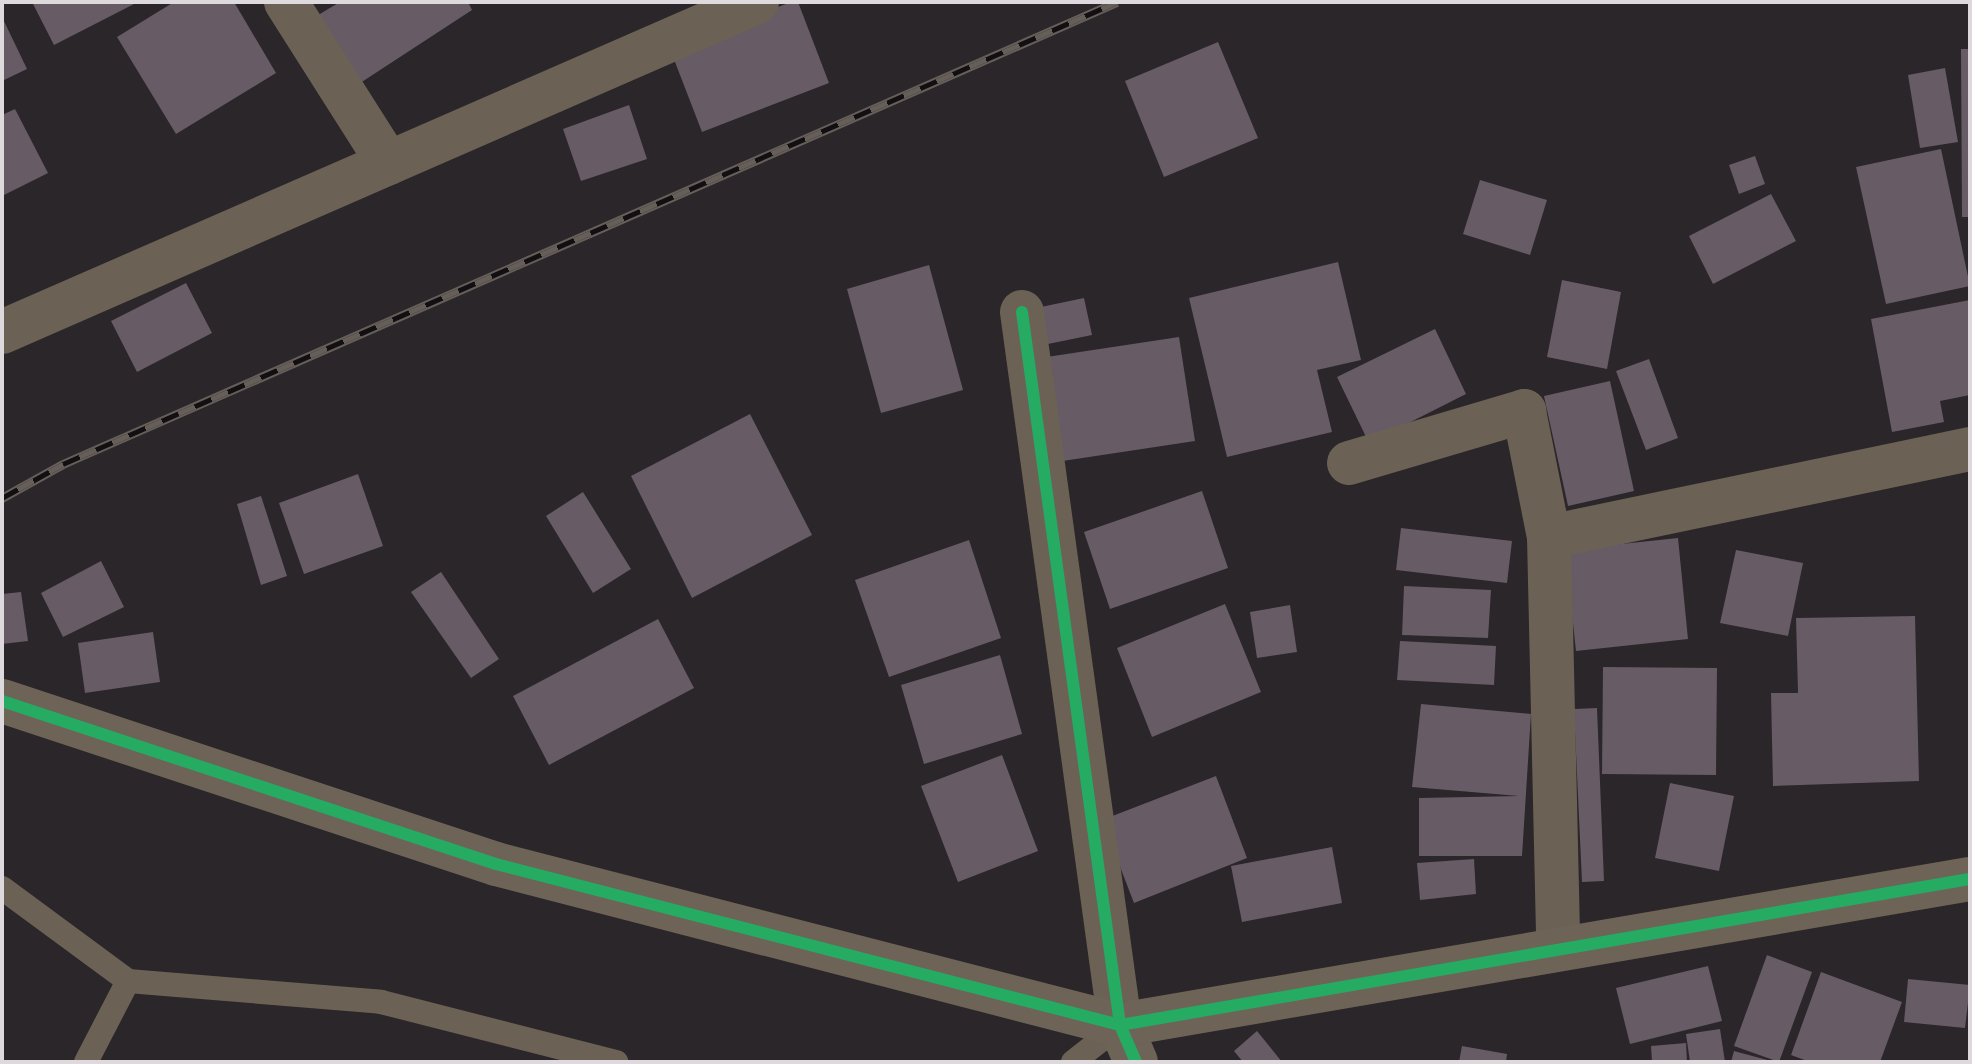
<!DOCTYPE html>
<style>
body{margin:0}
#map{position:relative;width:1972px;height:1064px;overflow:hidden;background:#2a2629;font-family:"Archivo Narrow",sans-serif}
div>[style]{position:absolute}
.building>*{inset:0;background:#675b66}
.lane>*{height:24px;margin:-12px;padding:0 12px;transform-origin:12px;border-radius:12px;background:#6b6255}
.street>*{height:44px;margin:-22px;padding:0 22px;transform-origin:22px;border-radius:22px;background:#6b6255}
.secondary>*{height:44px;margin:-22px;padding:0 22px;transform-origin:22px;border-radius:22px;background:#6e6357}
.rail>*{height:9px;margin-top:-4.5px;transform-origin:0;background:repeating-linear-gradient(90deg,#120f12 0 18px,#655e59 0 36px);box-sizing:border-box;border-block:2px solid #655e59}
.cycleway>*{height:12px;margin:-6px;padding:0 6px;transform-origin:6px;border-radius:6px;background:#26ab63}
span{translate:-50% -50%;white-space:nowrap;text-align:center;line-height:1.15;-webkit-text-stroke:8px #120f12;paint-order:stroke}
.frame{position:absolute;inset:0;border:4px solid #ddd9dc;pointer-events:none}
</style>
<div id="map">
<div class="building">
<div style="clip-path:polygon(32px 2px,138px 2px,54px 45px)"></div>
<div style="clip-path:polygon(174px 2px,234px 2px,276px 73px,176px 134px,117px 37px)"></div>
<div style="clip-path:polygon(340px 2px,468px 2px,472px 10px,351px 89px,308px 21px)"></div>
<div style="clip-path:polygon(791px 2px,798px 2px,829px 83px,702px 132px,670px 49px)"></div>
<div style="clip-path:polygon(2px 17px,27px 69px,2px 81px)"></div>
<div style="clip-path:polygon(1218px 42px,1258px 138px,1164px 177px,1125px 81px)"></div>
<div style="clip-path:polygon(1961px 49px,1970px 49px,1970px 217px,1962px 217px)"></div>
<div style="clip-path:polygon(1945px 68px,1958px 142px,1920px 148px,1908px 75px)"></div>
<div style="clip-path:polygon(629px 105px,647px 159px,581px 181px,563px 129px)"></div>
<div style="clip-path:polygon(15px 109px,48px 173px,2px 196px,2px 115px)"></div>
<div style="clip-path:polygon(1941px 149px,1970px 286px,1886px 304px,1856px 167px)"></div>
<div style="clip-path:polygon(1755px 156px,1765px 184px,1739px 194px,1729px 165px)"></div>
<div style="clip-path:polygon(1480px 180px,1547px 200px,1530px 255px,1463px 234px)"></div>
<div style="clip-path:polygon(1771px 194px,1796px 241px,1713px 284px,1689px 236px)"></div>
<div style="clip-path:polygon(1338px 262px,1361px 360px,1317px 370px,1332px 432px,1227px 457px,1189px 298px)"></div>
<div style="clip-path:polygon(929px 265px,963px 390px,881px 413px,847px 289px)"></div>
<div style="clip-path:polygon(1562px 280px,1621px 292px,1607px 369px,1547px 357px)"></div>
<div style="clip-path:polygon(186px 283px,212px 333px,137px 372px,111px 321px)"></div>
<div style="clip-path:polygon(1084px 298px,1092px 335px,1043px 345px,1036px 308px)"></div>
<div style="clip-path:polygon(1970px 300px,1970px 395px,1940px 401px,1944px 422px,1892px 432px,1871px 319px)"></div>
<div style="clip-path:polygon(1435px 329px,1466px 394px,1369px 443px,1337px 377px)"></div>
<div style="clip-path:polygon(1179px 337px,1195px 441px,1056px 462px,1040px 358px)"></div>
<div style="clip-path:polygon(1649px 359px,1678px 438px,1646px 450px,1616px 371px)"></div>
<div style="clip-path:polygon(1610px 381px,1634px 491px,1568px 506px,1544px 396px)"></div>
<div style="clip-path:polygon(750px 414px,812px 535px,692px 598px,631px 476px)"></div>
<div style="clip-path:polygon(358px 474px,383px 546px,304px 574px,279px 503px)"></div>
<div style="clip-path:polygon(1202px 491px,1228px 568px,1110px 609px,1084px 532px)"></div>
<div style="clip-path:polygon(583px 492px,631px 569px,593px 593px,546px 516px)"></div>
<div style="clip-path:polygon(261px 496px,287px 576px,261px 585px,237px 504px)"></div>
<div style="clip-path:polygon(1401px 528px,1512px 541px,1507px 583px,1396px 570px)"></div>
<div style="clip-path:polygon(1678px 538px,1688px 639px,1576px 651px,1565px 550px)"></div>
<div style="clip-path:polygon(969px 540px,1001px 638px,889px 677px,855px 580px)"></div>
<div style="clip-path:polygon(1736px 550px,1803px 563px,1788px 636px,1720px 623px)"></div>
<div style="clip-path:polygon(101px 561px,124px 607px,63px 637px,41px 593px)"></div>
<div style="clip-path:polygon(441px 572px,499px 659px,471px 678px,411px 592px)"></div>
<div style="clip-path:polygon(1404px 586px,1491px 590px,1488px 638px,1402px 635px)"></div>
<div style="clip-path:polygon(21px 592px,28px 641px,2px 644px,2px 594px)"></div>
<div style="clip-path:polygon(1225px 604px,1261px 692px,1152px 737px,1117px 648px)"></div>
<div style="clip-path:polygon(1290px 605px,1297px 652px,1257px 658px,1250px 612px)"></div>
<div style="clip-path:polygon(1915px 616px,1919px 781px,1773px 786px,1771px 693px,1798px 693px,1796px 618px)"></div>
<div style="clip-path:polygon(658px 619px,694px 688px,549px 765px,513px 696px)"></div>
<div style="clip-path:polygon(153px 632px,160px 682px,85px 693px,78px 643px)"></div>
<div style="clip-path:polygon(1400px 641px,1496px 646px,1494px 685px,1397px 680px)"></div>
<div style="clip-path:polygon(1000px 655px,1022px 734px,924px 764px,901px 685px)"></div>
<div style="clip-path:polygon(1603px 667px,1717px 668px,1716px 775px,1602px 774px)"></div>
<div style="clip-path:polygon(1421px 704px,1531px 714px,1522px 856px,1419px 856px,1419px 798px,1519px 796px,1412px 787px)"></div>
<div style="clip-path:polygon(1597px 708px,1604px 881px,1582px 882px,1574px 709px)"></div>
<div style="clip-path:polygon(1002px 755px,1038px 851px,958px 882px,921px 786px)"></div>
<div style="clip-path:polygon(1216px 776px,1247px 858px,1134px 903px,1102px 820px)"></div>
<div style="clip-path:polygon(1670px 783px,1734px 796px,1719px 871px,1655px 858px)"></div>
<div style="clip-path:polygon(1332px 847px,1342px 903px,1242px 922px,1231px 866px)"></div>
<div style="clip-path:polygon(1474px 859px,1476px 894px,1420px 900px,1417px 863px)"></div>
<div style="clip-path:polygon(1767px 955px,1812px 972px,1779px 1062px,1734px 1046px)"></div>
<div style="clip-path:polygon(1708px 966px,1722px 1021px,1630px 1044px,1616px 988px)"></div>
<div style="clip-path:polygon(1821px 972px,1902px 1002px,1880px 1062px,1810px 1062px,1791px 1055px)"></div>
<div style="clip-path:polygon(1908px 979px,1970px 985px,1965px 1028px,1904px 1022px)"></div>
<div style="clip-path:polygon(1720px 1029px,1725px 1062px,1690px 1062px,1686px 1034px)"></div>
<div style="clip-path:polygon(1257px 1031px,1282px 1062px,1243px 1062px,1234px 1051px)"></div>
<div style="clip-path:polygon(1686px 1043px,1687px 1062px,1652px 1062px,1651px 1046px)"></div>
<div style="clip-path:polygon(1462px 1046px,1507px 1054px,1506px 1062px,1459px 1062px)"></div>
<div style="clip-path:polygon(1734px 1051px,1771px 1061px,1771px 1062px,1731px 1062px)"></div>
</div>
<div class="lane">
<div style="left:2px;top:888px;width:157px;rotate:36.4deg"></div>
<div style="left:128px;top:981px;width:254px;rotate:4.7deg"></div>
<div style="left:381px;top:1002px;width:243px;rotate:14.3deg"></div>
<div style="left:86px;top:1062px;width:91px;rotate:-62.6deg"></div>
<div style="left:1073px;top:1062px;width:60px;rotate:-38.2deg"></div>
</div>
<div class="street">
<div style="left:286px;top:2px;width:191px;rotate:57.6deg"></div>
<div style="left:1022px;top:312px;width:720px;rotate:82.17deg"></div>
<div style="left:2px;top:332px;width:824px;rotate:-23.61deg"></div>
<div style="left:1349px;top:463px;width:183px;rotate:-16.5deg"></div>
<div style="left:1524px;top:411px;width:128px;rotate:78.8deg"></div>
<div style="left:1549px;top:537px;width:412px;rotate:88.7deg"></div>
<div style="left:1549px;top:537px;width:430px;rotate:-11.8deg"></div>
</div>
<div class="secondary">
<div style="left:2px;top:701px;width:520px;rotate:18.26deg"></div>
<div style="left:496px;top:864px;width:644px;rotate:14.47deg"></div>
<div style="left:1120px;top:1025px;width:40px;rotate:66.6deg"></div>
<div style="left:1120px;top:1025px;width:862px;rotate:-9.75deg"></div>
</div>
<div class="rail">
<div style="left:2px;top:498px;width:70px;rotate:-29.1deg"></div>
<div style="left:63px;top:464px;width:1151px;rotate:-23.67deg"></div>
</div>
<div class="cycleway">
<div style="left:1022px;top:312px;width:720px;rotate:82.17deg"></div>
<div style="left:1120px;top:1025px;width:862px;rotate:-9.75deg"></div>
<div style="left:2px;top:701px;width:520px;rotate:18.26deg"></div>
<div style="left:496px;top:864px;width:644px;rotate:14.47deg"></div>
<div style="left:1120px;top:1025px;width:40px;rotate:66.6deg"></div>
</div>
<div class="frame"></div>
</div>
